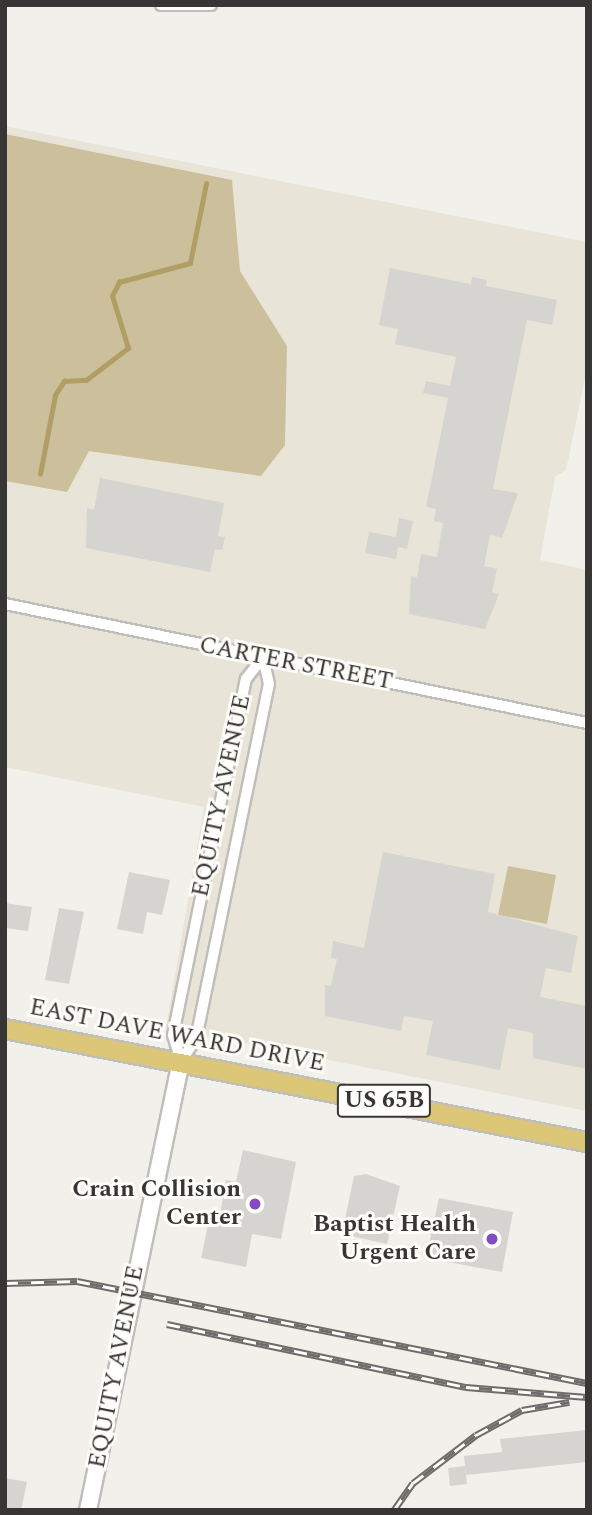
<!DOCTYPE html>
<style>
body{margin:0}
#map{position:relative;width:592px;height:1515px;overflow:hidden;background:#f1f0eb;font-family:Spectral,serif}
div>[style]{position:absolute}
.built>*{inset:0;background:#e8e4d8}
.green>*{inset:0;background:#ccbf9c}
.stream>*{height:4.5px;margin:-2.25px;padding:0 2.25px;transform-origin:2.25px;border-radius:2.25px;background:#b19e64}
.building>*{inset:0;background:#d5d4d0}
.roads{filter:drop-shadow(2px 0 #c0beba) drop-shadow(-2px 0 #c0beba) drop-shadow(0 2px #c0beba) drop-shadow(0 -2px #c0beba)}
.street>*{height:10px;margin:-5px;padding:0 5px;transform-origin:5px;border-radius:5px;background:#fff}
.secondary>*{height:16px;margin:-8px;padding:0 8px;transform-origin:8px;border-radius:8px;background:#fff}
.primary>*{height:18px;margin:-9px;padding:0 9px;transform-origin:9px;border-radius:9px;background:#dcc677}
.rail>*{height:7px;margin-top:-3.5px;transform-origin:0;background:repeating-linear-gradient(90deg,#fefdf9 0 13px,#6d6c6a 0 26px);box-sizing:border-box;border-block:2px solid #6d6c6a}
.dots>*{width:19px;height:19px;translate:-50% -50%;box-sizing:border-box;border:4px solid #fefdf9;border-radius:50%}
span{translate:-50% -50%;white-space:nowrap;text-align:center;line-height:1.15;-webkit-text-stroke:6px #fefdf9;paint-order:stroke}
.shield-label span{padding:2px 5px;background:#fefdf9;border:2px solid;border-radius:5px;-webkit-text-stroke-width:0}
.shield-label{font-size:23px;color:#373635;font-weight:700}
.street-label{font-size:24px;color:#373635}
.poi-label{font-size:24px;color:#373635;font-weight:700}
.right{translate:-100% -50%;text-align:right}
.frame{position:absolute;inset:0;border:7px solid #373635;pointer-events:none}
</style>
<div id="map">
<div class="built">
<div style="clip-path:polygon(5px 126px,587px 242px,587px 369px,566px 470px,555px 477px,540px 560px,587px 570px,587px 1111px,166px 1028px,204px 807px,5px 767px)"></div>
</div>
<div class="green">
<div style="clip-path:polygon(5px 134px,232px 180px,240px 271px,287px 346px,285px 445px,261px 476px,89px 451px,67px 492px,5px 481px)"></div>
<div style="clip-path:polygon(508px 866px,556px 875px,547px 924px,498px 915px)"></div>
</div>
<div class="stream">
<div style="left:40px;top:474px;width:80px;rotate:-79.2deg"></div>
<div style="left:55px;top:395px;width:17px;rotate:-57deg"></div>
<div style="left:64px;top:381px;width:22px;rotate:-3deg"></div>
<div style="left:86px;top:380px;width:53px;rotate:-37.3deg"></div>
<div style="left:128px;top:348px;width:54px;rotate:-107.1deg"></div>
<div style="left:112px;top:296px;width:16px;rotate:-63deg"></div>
<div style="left:119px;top:282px;width:73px;rotate:-15deg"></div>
<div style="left:190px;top:263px;width:81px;rotate:-78.6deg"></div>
</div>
<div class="building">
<div style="clip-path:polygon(390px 268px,471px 284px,472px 277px,487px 280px,486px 286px,557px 300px,552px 325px,527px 320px,493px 489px,518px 493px,502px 538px,490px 535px,484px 566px,497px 569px,492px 592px,499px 594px,485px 629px,409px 614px,411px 576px,417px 577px,421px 554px,437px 557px,443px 523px,434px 521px,436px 509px,426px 507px,448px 398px,423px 393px,426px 381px,450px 386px,456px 357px,395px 344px,398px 329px,379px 325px)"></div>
<div style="clip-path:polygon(100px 478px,224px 503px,218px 536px,225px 537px,222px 550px,215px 549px,210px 572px,86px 548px,87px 508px,94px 510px)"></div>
<div style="clip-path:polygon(399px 518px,413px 521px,407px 549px,398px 547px,396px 559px,365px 553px,369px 532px,396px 537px)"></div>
<div style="clip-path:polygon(383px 852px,495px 874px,488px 912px,578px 936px,571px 973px,546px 968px,540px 997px,587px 1006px,587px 1069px,533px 1058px,533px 1033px,508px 1028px,500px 1070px,426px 1055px,433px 1021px,404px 1016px,401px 1031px,325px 1016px,325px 985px,331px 986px,337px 959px,331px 958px,333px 941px,364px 948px)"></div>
<div style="clip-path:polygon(129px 872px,170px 880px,162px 915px,147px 912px,143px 934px,117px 929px)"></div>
<div style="clip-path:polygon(5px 903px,32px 907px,28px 931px,5px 928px)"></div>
<div style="clip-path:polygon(59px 908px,84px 912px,69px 984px,45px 980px)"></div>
<div style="clip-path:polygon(243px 1150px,296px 1162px,281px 1239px,252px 1234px,246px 1267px,201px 1258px,208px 1225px,218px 1227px,226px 1180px,236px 1182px)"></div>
<div style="clip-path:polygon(366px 1174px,400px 1186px,387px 1244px,342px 1234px,354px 1176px)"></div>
<div style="clip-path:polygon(439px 1198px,513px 1212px,502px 1272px,426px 1258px)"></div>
<div style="clip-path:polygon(587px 1430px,587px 1462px,466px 1475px,464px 1456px,502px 1452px,500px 1439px)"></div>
<div style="clip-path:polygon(465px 1466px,467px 1484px,450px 1486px,448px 1468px)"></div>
<div style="clip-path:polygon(5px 1478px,27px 1482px,21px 1510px,5px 1510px)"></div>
</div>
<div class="roads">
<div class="street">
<div style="left:161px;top:5px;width:50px"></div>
<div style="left:5px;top:604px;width:594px;rotate:11.56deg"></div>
<div style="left:181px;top:1061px;width:27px;rotate:-107deg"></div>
<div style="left:173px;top:1035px;width:160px;rotate:-78.5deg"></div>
<div style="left:205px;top:878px;width:203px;rotate:-78.4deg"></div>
<div style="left:246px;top:679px;width:28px;rotate:-52deg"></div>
<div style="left:181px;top:1061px;width:27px;rotate:-56deg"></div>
<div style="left:196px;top:1039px;width:362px;rotate:-78.4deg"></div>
<div style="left:269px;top:684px;width:28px;rotate:-103deg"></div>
</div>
<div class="secondary">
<div style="left:88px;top:1510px;width:459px;rotate:-78.3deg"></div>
</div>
<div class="primary">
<div style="left:5px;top:1029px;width:593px;rotate:10.99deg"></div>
</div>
</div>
<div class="rail">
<div style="left:5px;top:1283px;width:72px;rotate:-1.6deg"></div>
<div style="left:77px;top:1281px;width:520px;rotate:11.31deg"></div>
<div style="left:167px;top:1324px;width:306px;rotate:11.9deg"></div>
<div style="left:466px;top:1387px;width:121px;rotate:4.7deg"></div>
<div style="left:394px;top:1510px;width:33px;rotate:-55deg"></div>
<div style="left:413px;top:1483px;width:79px;rotate:-37.3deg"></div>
<div style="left:476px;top:1435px;width:52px;rotate:-28.5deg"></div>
<div style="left:522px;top:1410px;width:48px;rotate:-9.7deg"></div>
</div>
<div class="dots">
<div style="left:255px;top:1204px;background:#824cc4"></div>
<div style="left:492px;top:1239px;background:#824cc4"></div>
</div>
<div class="shield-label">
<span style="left:384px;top:1101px">US 65B</span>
</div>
<div class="street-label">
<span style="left:296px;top:664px;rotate:11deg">CARTER STREET</span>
<span style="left:222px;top:796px;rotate:-78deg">EQUITY AVENUE</span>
<span style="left:177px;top:1036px;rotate:11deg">EAST DAVE WARD DRIVE</span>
<span style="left:117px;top:1367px;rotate:-79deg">EQUITY AVENUE</span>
</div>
<div class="poi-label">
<span class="right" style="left:241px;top:1204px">Crain Collision<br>Center</span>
<span class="right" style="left:476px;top:1239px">Baptist Health<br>Urgent Care</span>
</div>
<div class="frame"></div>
</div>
